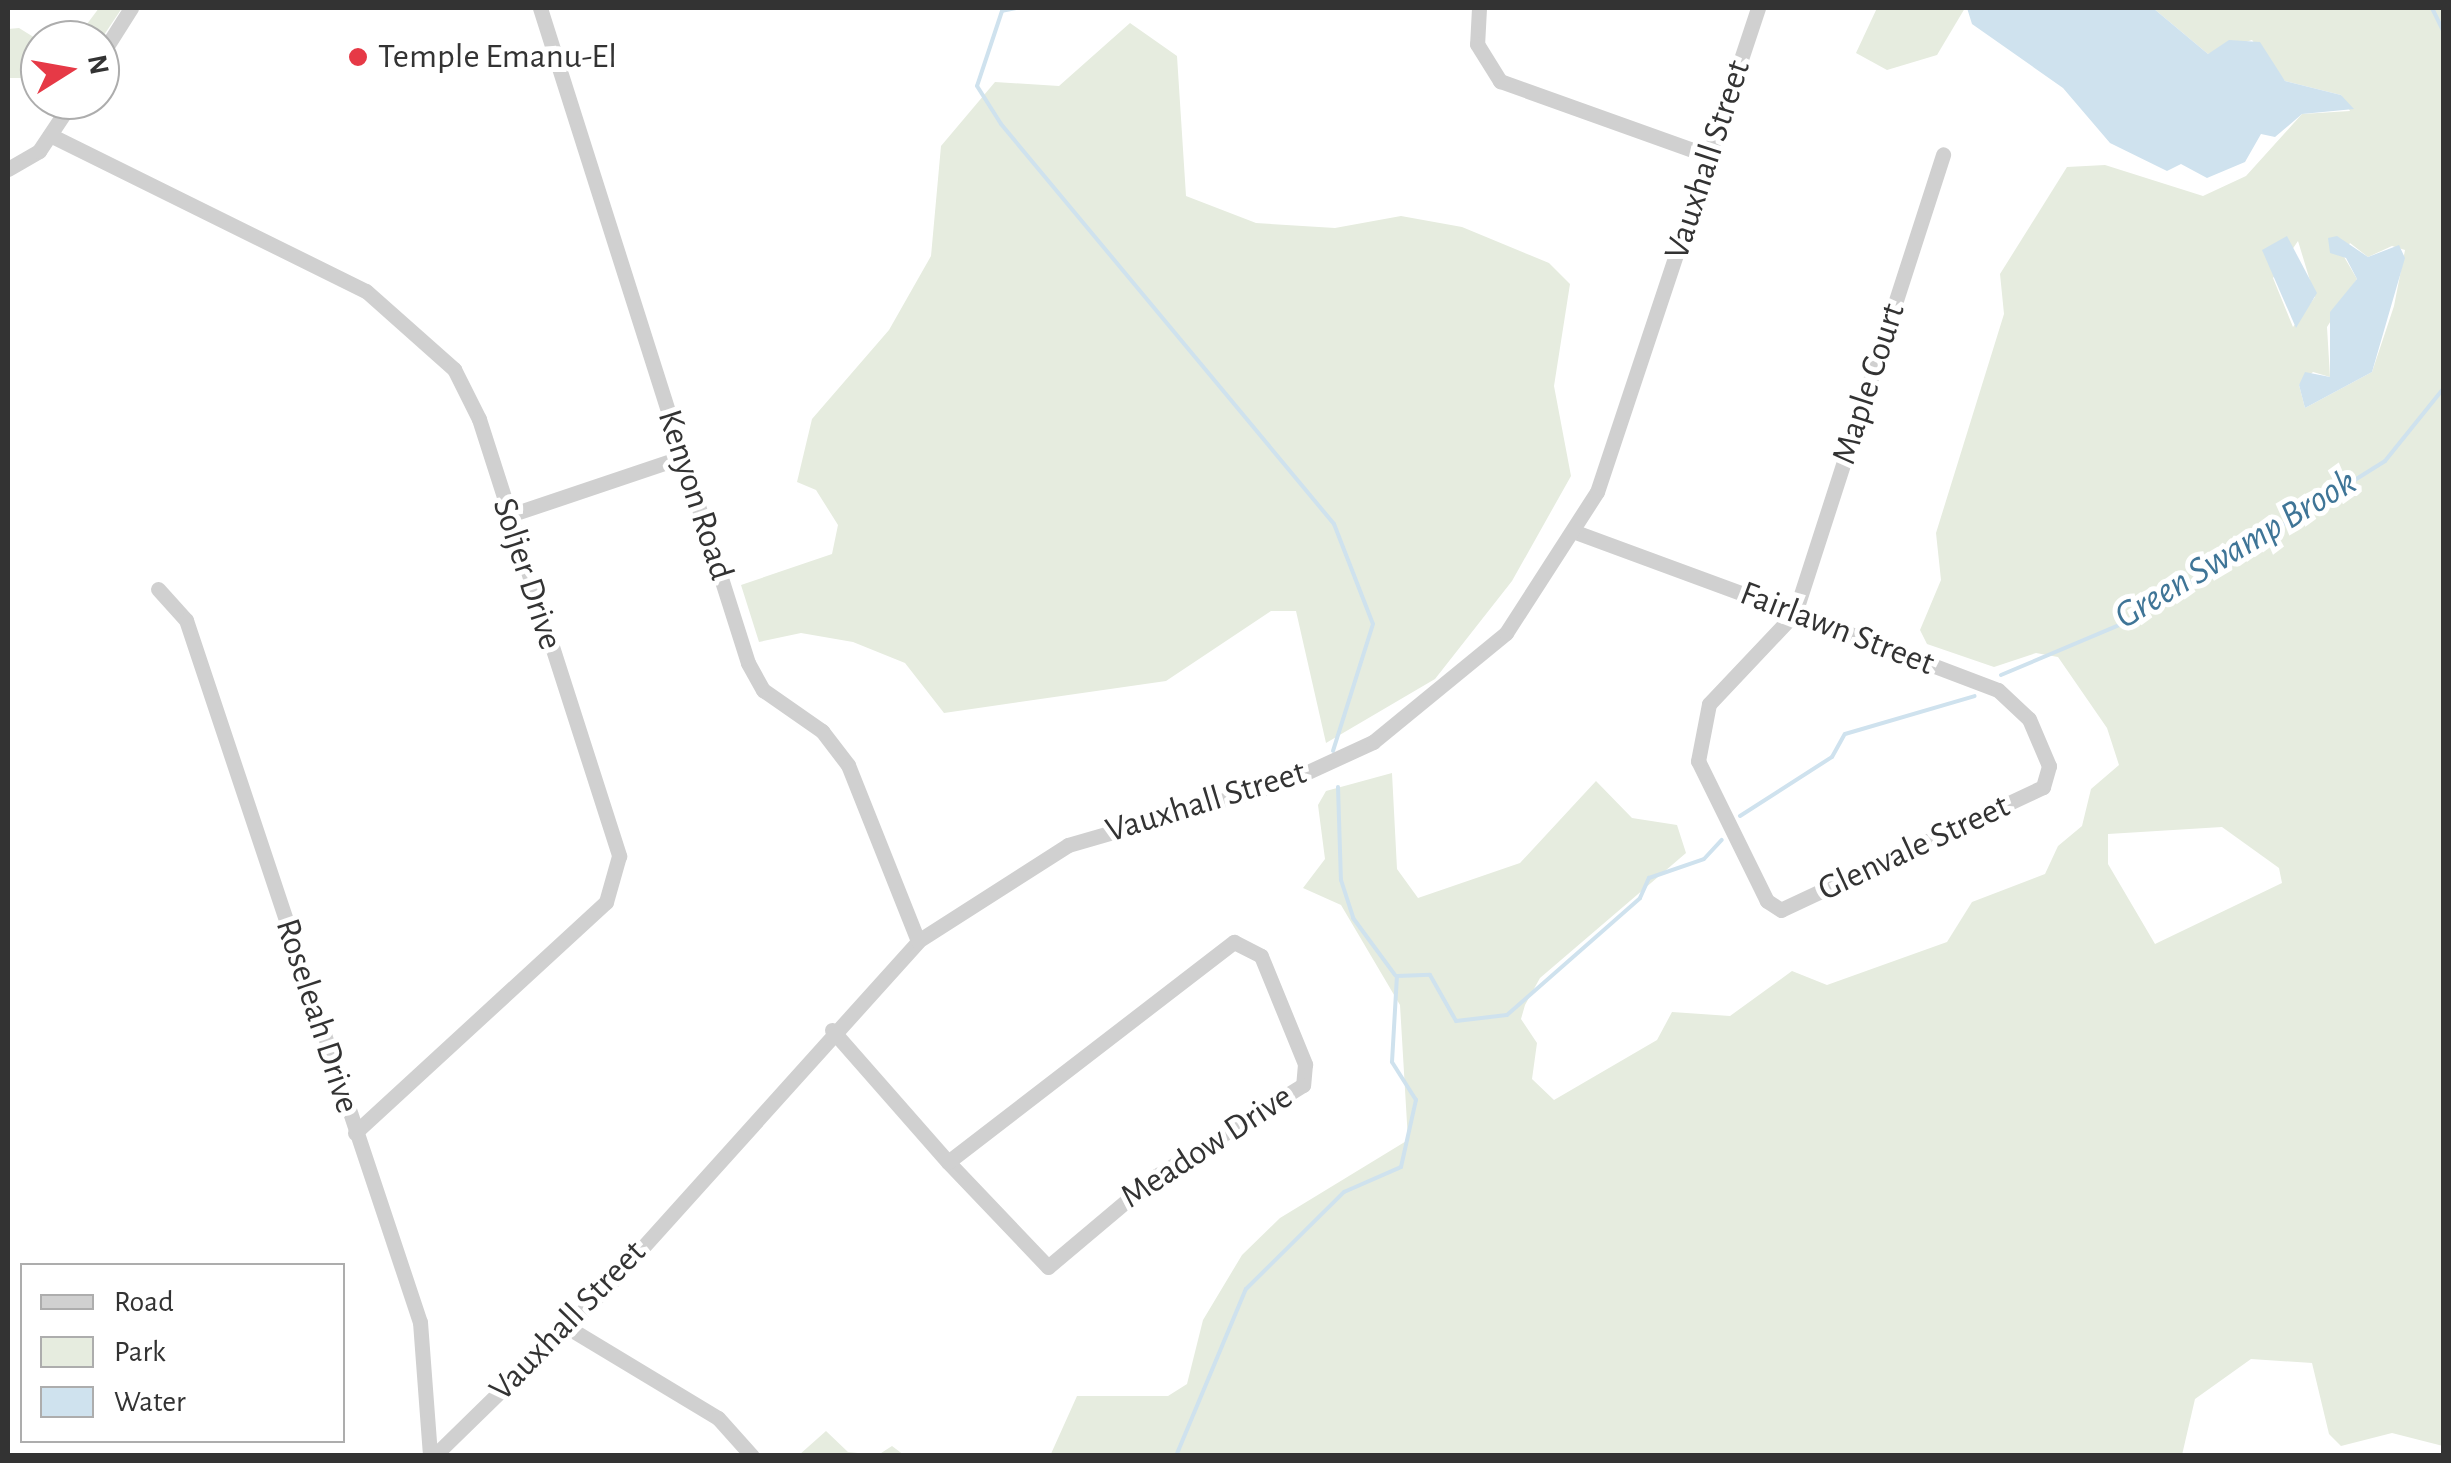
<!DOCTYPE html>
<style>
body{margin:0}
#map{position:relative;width:2451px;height:1463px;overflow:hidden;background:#fff;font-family:"Alegreya Sans",sans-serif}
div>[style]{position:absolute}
.green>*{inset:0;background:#e6ecdf}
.water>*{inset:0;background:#cfe2ee}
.stream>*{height:4px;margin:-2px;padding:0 2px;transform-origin:2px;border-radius:2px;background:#cfe2ee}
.minor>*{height:15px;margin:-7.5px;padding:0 7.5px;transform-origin:7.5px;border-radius:7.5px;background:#d0d0d0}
.dots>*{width:28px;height:28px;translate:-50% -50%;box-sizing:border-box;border:5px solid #fff;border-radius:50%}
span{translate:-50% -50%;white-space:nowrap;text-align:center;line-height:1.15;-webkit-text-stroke:10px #fff;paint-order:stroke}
.poi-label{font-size:35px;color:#333}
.left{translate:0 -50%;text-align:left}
.street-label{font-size:35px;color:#333}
.water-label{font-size:38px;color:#3f7597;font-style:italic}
.frame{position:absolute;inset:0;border:10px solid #333;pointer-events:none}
.legend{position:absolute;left:20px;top:1263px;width:325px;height:180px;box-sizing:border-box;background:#fff;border:2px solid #adadad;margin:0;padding:12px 18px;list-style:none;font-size:30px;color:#333}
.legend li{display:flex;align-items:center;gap:20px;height:50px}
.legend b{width:50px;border:2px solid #adadad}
.north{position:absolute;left:20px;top:20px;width:100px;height:100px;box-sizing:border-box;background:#fff;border:2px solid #adadad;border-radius:50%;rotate:79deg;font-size:28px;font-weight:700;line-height:40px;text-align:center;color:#333}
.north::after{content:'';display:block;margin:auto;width:35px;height:45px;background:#e63946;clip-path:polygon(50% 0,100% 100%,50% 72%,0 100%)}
</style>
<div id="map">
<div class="green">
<div style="clip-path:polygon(99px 8px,122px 8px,100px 41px,75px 40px)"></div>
<div style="clip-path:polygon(1877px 8px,1965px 8px,1937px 55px,1887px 70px,1856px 53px)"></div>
<div style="clip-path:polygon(evenodd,2153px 8px,2443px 8px,2443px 1446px,2392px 1433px,2341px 1446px,2329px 1434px,2312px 1363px,2251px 1359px,2195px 1399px,2182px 1455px,1050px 1456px,1077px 1396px,1168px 1396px,1187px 1384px,1203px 1320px,1242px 1255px,1280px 1218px,1408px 1140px,1400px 1005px,1341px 905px,1303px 888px,1325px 859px,1318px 805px,1326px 791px,1392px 773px,1397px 869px,1418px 898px,1520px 863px,1596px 781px,1632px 818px,1677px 825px,1686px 853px,1540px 978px,1525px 1005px,1521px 1019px,1537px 1043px,1532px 1079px,1554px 1100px,1657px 1040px,1672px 1012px,1730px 1016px,1792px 971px,1827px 985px,1947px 942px,1972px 902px,2045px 874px,2058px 846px,2082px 826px,2091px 789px,2119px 765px,2107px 728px,2058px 657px,2036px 653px,1994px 667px,1927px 644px,1920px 630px,1941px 580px,1936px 533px,2004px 314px,2000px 274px,2067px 167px,2105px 165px,2203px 196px,2246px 176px,2302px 114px,2350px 111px,2341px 95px,2285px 81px,2252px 40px,2208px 54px,2153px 8px,2298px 241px,2315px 297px,2293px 327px,2273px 278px,2298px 241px,2153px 8px,2350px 243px,2368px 257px,2392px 246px,2405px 250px,2394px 306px,2372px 372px,2305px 408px,2299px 385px,2313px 372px,2330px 377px,2327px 327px,2357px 279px,2343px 255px,2350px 243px,2153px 8px,2222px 827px,2279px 868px,2282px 883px,2155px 944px,2108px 864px,2108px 834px,2222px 827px)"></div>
<div style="clip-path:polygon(1130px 23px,1177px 56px,1186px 196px,1256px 223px,1335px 228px,1401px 216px,1462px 227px,1549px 263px,1570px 284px,1554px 386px,1571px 476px,1512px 581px,1435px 679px,1326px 743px,1296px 611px,1271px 611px,1166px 681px,944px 713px,905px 663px,853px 642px,801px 633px,759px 642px,741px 585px,832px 554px,838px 525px,816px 490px,797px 482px,812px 419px,889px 330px,931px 256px,941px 146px,995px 82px,1059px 86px)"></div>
<div style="clip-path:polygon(19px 28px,40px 41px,40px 78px,8px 78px,8px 29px)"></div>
<div style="clip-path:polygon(826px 1431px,848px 1452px,878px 1455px,892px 1446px,904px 1455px,799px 1455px)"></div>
</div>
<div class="water">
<div style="clip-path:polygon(1967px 8px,2153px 8px,2208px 54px,2229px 40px,2260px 42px,2285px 81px,2341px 95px,2354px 109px,2302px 114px,2275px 137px,2261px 134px,2245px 162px,2207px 178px,2181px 164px,2167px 171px,2110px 143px,2063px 88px,1972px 24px)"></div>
<div style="clip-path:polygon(2287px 236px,2317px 293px,2296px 328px,2262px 250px)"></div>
<div style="clip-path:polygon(2337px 236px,2368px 257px,2399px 245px,2405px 258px,2372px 372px,2305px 408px,2299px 385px,2305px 372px,2330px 377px,2330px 312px,2357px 279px,2346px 258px,2330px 253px,2328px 238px)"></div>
</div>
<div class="stream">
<div style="left:1016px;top:8px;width:14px;rotate:168deg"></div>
<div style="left:1002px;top:11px;width:79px;rotate:108.4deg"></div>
<div style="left:977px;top:86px;width:45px;rotate:57.7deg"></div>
<div style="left:1001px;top:124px;width:520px;rotate:50.22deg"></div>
<div style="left:1334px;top:524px;width:107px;rotate:68.7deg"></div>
<div style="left:1373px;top:624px;width:133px;rotate:107.5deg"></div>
<div style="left:2432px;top:8px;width:28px;rotate:64deg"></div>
<div style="left:2001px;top:675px;width:139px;rotate:-22.9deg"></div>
<div style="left:2129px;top:621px;width:302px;rotate:-32deg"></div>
<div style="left:2385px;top:461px;width:94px;rotate:-51.1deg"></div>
<div style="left:1338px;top:787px;width:93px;rotate:88.2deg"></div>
<div style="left:1341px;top:880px;width:40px;rotate:72deg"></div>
<div style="left:1353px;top:918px;width:71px;rotate:53.6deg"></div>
<div style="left:1740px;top:816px;width:109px;rotate:-32.7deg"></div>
<div style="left:1832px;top:757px;width:26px;rotate:-61deg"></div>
<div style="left:1845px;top:734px;width:135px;rotate:-16.3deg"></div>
<div style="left:1176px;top:1456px;width:181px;rotate:-67.3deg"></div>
<div style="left:1246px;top:1289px;width:138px;rotate:-44.7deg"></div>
<div style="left:1344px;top:1192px;width:62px;rotate:-23.7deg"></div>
<div style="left:1401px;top:1167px;width:69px;rotate:-77.4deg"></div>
<div style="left:1416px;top:1100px;width:45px;rotate:-122.3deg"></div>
<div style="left:1392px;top:1062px;width:86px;rotate:-86.7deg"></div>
<div style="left:1397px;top:976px;width:33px;rotate:-2deg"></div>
<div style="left:1430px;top:975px;width:53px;rotate:60.5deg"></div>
<div style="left:1456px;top:1021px;width:51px;rotate:-6.7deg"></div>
<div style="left:1507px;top:1015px;width:177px;rotate:-41.3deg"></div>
<div style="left:1640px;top:898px;width:22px;rotate:-66deg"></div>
<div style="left:1649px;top:878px;width:58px;rotate:-19.1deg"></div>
<div style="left:1704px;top:859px;width:26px;rotate:-47deg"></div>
</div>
<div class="minor">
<div style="left:540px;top:8px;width:687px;rotate:72.38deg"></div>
<div style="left:748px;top:663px;width:31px;rotate:61deg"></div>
<div style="left:763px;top:690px;width:72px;rotate:34.8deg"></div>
<div style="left:822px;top:731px;width:43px;rotate:52.6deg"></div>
<div style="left:848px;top:765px;width:189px;rotate:68.3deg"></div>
<div style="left:1479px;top:8px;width:36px;rotate:93deg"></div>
<div style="left:1477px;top:44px;width:44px;rotate:58.1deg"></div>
<div style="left:1500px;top:81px;width:222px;rotate:19.7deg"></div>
<div style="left:100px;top:57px;width:58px;rotate:-57.7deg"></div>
<div style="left:50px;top:135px;width:352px;rotate:26.3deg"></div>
<div style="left:366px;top:291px;width:118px;rotate:41.6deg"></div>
<div style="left:454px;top:369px;width:56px;rotate:63.4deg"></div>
<div style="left:479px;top:419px;width:459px;rotate:72.2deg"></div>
<div style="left:619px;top:856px;width:48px;rotate:105.8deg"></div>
<div style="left:606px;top:902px;width:341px;rotate:137.4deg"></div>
<div style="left:8px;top:169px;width:36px;rotate:-30deg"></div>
<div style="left:39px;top:151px;width:61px;rotate:-56.3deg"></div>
<div style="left:507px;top:516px;width:185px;rotate:-18.6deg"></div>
<div style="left:1578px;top:533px;width:231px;rotate:20.2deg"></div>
<div style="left:1795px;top:613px;width:217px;rotate:20.8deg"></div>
<div style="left:1998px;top:690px;width:42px;rotate:43.1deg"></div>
<div style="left:2029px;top:719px;width:51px;rotate:66.9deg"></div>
<div style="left:2049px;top:766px;width:22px;rotate:106deg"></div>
<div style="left:2043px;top:787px;width:289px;rotate:154.9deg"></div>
<div style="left:1781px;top:910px;width:17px;rotate:-147deg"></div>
<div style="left:1767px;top:901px;width:156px;rotate:-116.2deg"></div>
<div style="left:1698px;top:761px;width:58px;rotate:-79.1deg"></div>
<div style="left:1709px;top:704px;width:125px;rotate:-46.6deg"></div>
<div style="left:1795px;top:613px;width:482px;rotate:-72.1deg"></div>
<div style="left:158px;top:589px;width:42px;rotate:47.9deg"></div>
<div style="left:186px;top:620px;width:740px;rotate:71.57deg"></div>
<div style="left:420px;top:1322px;width:134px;rotate:85.7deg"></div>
<div style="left:1234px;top:942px;width:30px;rotate:27deg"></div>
<div style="left:1261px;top:956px;width:117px;rotate:67.8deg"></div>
<div style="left:1305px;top:1064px;width:21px;rotate:95deg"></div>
<div style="left:1303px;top:1085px;width:173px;rotate:148.2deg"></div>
<div style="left:1156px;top:1176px;width:141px;rotate:139.9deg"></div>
<div style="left:1048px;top:1267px;width:145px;rotate:-133.6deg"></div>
<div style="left:948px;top:1162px;width:361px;rotate:-37.6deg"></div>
<div style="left:832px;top:1030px;width:176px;rotate:48.7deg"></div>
<div style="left:567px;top:1327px;width:176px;rotate:31.1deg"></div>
<div style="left:718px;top:1418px;width:51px;rotate:48.2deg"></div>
<div style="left:434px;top:1456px;width:242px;rotate:-44.3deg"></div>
<div style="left:607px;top:1287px;width:465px;rotate:-48deg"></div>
<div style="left:918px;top:941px;width:178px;rotate:-32.6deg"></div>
<div style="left:1068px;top:845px;width:227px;rotate:-16.1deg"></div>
<div style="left:1286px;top:782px;width:96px;rotate:-24.7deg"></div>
<div style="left:1373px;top:742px;width:172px;rotate:-39.3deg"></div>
<div style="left:1506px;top:633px;width:168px;rotate:-57.2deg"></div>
<div style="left:1597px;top:492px;width:510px;rotate:-71.6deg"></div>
</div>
<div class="dots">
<div style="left:358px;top:57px;background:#e63946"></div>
</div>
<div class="poi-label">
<span class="left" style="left:378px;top:57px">Temple Emanu-El</span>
</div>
<div class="street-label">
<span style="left:1708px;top:160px;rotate:-72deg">Vauxhall Street</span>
<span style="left:1869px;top:384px;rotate:-72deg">Maple Court</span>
<span style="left:695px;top:495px;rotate:72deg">Kenyon Road</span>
<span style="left:527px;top:574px;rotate:72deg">Soljer Drive</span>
<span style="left:1837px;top:629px;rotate:21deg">Fairlawn Street</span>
<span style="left:1206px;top:802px;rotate:-17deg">Vauxhall Street</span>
<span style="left:1914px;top:848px;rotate:-25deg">Glenvale Street</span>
<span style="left:317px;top:1016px;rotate:72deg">Roseleah Drive</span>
<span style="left:1207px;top:1147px;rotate:-33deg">Meadow Drive</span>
<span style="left:568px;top:1321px;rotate:-46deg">Vauxhall Street</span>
</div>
<div class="water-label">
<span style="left:2236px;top:550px;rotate:-31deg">Green Swamp Brook</span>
</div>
<div class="frame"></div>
<ul class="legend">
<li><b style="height:12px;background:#d0d0d0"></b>Road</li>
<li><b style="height:28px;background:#e6ecdf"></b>Park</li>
<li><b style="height:28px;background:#cfe2ee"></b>Water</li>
</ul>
<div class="north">N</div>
</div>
